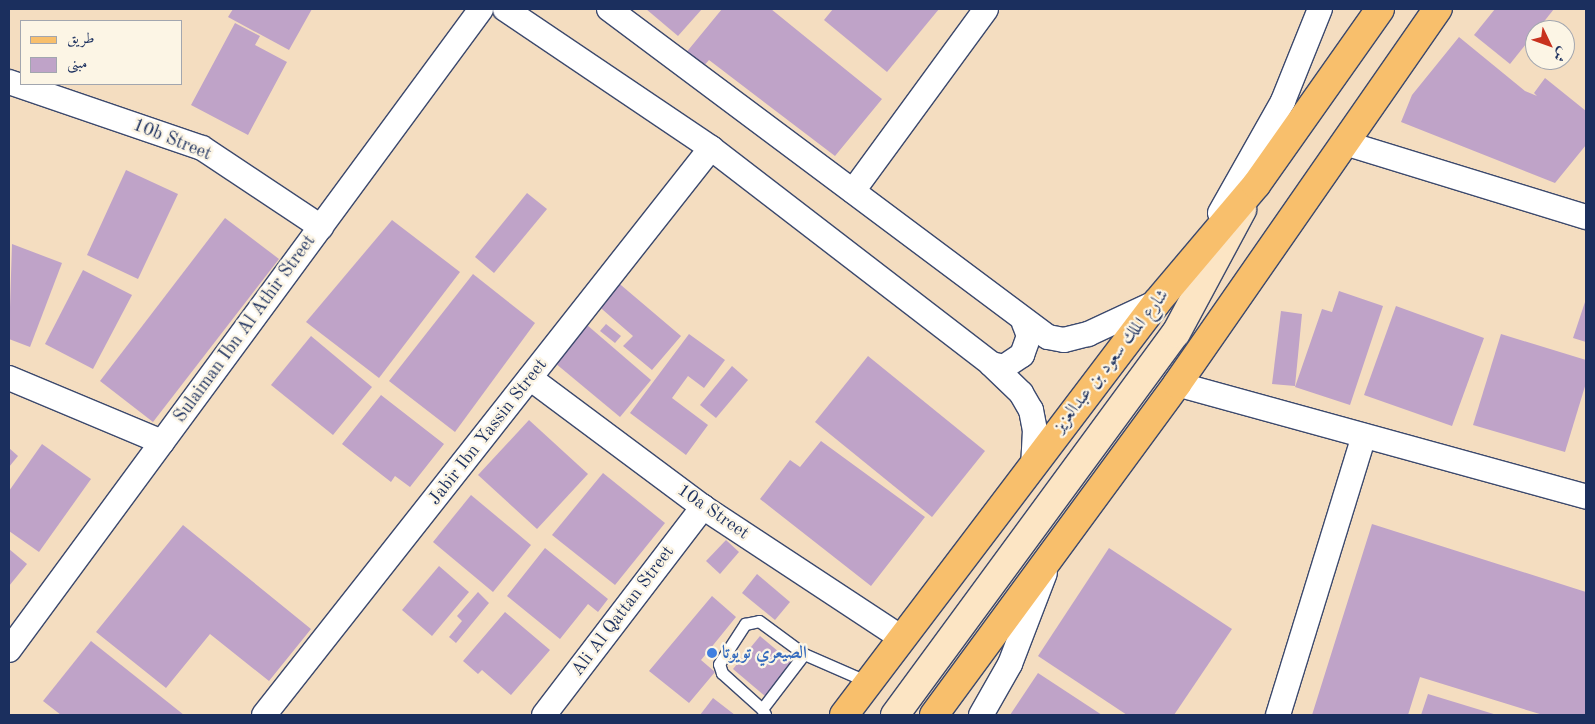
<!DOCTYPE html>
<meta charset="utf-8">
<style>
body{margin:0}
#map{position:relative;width:1595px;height:724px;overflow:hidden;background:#f4ddc0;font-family:"Old Standard TT",Amiri,serif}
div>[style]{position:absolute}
.building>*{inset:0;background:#bfa3c8}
.roads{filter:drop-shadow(1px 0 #3c496d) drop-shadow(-1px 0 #3c496d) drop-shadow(0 1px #3c496d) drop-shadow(0 -1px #3c496d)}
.lane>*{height:11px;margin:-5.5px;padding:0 5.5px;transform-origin:5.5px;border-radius:5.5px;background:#fff}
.street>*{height:24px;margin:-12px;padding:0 12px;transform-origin:12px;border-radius:12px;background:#fff}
.secondary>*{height:28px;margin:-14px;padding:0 14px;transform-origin:14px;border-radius:14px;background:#fce5c4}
.primary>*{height:28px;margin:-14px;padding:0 14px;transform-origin:14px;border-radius:14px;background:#f8bf6c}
.dots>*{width:14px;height:14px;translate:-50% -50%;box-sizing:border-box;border:2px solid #fcf5e5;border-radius:50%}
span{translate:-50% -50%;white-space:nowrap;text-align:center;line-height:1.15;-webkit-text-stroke:4.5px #fcf5e5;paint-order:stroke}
.street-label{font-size:18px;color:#1b2f5e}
.shop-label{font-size:18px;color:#366cbe;font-weight:700}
.left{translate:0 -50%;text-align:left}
.frame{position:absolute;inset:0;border:10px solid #1b2f5e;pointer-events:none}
.legend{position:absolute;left:20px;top:20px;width:162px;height:65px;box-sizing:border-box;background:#fcf5e5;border:1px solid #a2a6af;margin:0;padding:6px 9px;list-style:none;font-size:15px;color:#1b2f5e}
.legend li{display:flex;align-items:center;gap:10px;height:25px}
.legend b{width:25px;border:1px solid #a2a6af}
.north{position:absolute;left:1525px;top:20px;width:50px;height:50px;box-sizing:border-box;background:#fcf5e5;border:1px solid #a2a6af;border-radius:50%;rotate:132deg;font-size:14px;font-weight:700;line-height:20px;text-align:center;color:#1b2f5e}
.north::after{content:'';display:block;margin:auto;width:18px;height:22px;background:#c8321e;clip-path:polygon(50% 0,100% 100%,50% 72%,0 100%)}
</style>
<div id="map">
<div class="building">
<div style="clip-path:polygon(233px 9px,312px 9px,289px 50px,228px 17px)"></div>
<div style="clip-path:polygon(646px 9px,702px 9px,678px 36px)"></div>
<div style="clip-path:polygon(722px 9px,771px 9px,882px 99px,835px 156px,709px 60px,702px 68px,685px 54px)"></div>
<div style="clip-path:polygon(833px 9px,939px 9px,887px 72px,824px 20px)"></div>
<div style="clip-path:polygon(1495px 9px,1554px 9px,1510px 64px,1474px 35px)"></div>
<div style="clip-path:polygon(235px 23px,260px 36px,255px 45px,287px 62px,248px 135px,191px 105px)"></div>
<div style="clip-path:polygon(1459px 37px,1525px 91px,1537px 96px,1534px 93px,1545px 78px,1586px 111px,1586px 145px,1555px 183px,1401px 122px,1412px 95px)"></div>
<div style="clip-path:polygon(126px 170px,178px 194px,138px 279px,87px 255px)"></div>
<div style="clip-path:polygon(527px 193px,547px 209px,494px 273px,475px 257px)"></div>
<div style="clip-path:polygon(225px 218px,279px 259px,153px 422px,100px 381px)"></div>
<div style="clip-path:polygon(392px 220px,460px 272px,379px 378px,306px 322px)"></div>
<div style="clip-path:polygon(12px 244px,62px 263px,30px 347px,9px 339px)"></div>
<div style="clip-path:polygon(83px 270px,132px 295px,93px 369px,45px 344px)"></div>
<div style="clip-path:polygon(473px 274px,535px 323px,455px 432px,389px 381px)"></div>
<div style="clip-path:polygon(615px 280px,681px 336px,652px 370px,623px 346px,633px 336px,595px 303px)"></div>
<div style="clip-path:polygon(1339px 291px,1383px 306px,1350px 405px,1295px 387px,1322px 309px,1332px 312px)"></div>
<div style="clip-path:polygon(1586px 299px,1586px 342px,1573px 338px)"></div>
<div style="clip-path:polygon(1396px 306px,1484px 338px,1452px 426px,1364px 395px)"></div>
<div style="clip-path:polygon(1281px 311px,1302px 314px,1295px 386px,1272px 384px)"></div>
<div style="clip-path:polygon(606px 324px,621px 336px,615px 343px,600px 331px)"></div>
<div style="clip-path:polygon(587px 325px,651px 380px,620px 417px,555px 363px)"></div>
<div style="clip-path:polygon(689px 334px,725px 360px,704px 388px,688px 376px,672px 398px,708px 425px,686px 455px,630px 413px)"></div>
<div style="clip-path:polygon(1501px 334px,1586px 360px,1586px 383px,1565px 452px,1473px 425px)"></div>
<div style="clip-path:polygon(311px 336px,372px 387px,333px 435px,271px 385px)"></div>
<div style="clip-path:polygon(868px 356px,985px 451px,932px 517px,815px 422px)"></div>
<div style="clip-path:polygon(732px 366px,748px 380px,716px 418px,700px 405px)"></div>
<div style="clip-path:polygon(381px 395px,444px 444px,410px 487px,395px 476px,391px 482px,342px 444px)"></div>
<div style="clip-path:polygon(529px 420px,588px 474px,537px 529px,478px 475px)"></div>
<div style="clip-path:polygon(821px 441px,925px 517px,871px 586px,760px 499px,790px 460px,800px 467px)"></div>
<div style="clip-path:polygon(42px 444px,91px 479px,39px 552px,9px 531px,9px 491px)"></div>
<div style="clip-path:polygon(9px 448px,18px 456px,9px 467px)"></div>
<div style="clip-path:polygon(603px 473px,665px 523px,615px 585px,552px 535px)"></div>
<div style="clip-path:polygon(471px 495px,531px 545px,493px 592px,433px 542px)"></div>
<div style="clip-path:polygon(1372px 524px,1586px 592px,1586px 715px,1543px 715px,1420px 677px,1408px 715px,1312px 715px)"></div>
<div style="clip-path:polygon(183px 525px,311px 629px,269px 681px,210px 634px,166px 688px,96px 632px)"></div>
<div style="clip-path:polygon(726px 540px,739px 552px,720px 574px,706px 561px)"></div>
<div style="clip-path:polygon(545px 548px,608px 599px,598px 612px,588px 604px,560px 639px,507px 596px)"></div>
<div style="clip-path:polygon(1109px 548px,1232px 629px,1174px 715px,1127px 715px,1038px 656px)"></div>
<div style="clip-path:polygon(9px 549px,27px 564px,9px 586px)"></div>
<div style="clip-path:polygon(439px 566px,469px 592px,432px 636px,402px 610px)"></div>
<div style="clip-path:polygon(757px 574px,790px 602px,775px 620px,742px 593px)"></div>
<div style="clip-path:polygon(478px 592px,489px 603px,456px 643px,449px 637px,462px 621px,457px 616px)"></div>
<div style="clip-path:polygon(712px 596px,736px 617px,701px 660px,715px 672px,689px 703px,649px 671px)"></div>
<div style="clip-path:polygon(505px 612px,550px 650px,511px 695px,482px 670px,478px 674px,463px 661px)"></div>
<div style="clip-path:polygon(760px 636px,792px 663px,765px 696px,733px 669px)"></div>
<div style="clip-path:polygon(91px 641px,184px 715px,61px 715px,43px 701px)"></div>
<div style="clip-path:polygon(1038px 673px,1102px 715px,1010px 715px)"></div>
<div style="clip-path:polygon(1428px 694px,1497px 715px,1421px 715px)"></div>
<div style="clip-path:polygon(713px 698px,735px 715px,700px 715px)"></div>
</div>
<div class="roads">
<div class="lane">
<div style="left:762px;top:709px;width:54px;rotate:-138deg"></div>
<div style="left:722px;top:673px;width:9px;rotate:-108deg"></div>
<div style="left:719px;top:664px;width:48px;rotate:-57deg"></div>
<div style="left:745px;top:624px;width:14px;rotate:-12deg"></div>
<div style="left:759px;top:621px;width:56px;rotate:36.3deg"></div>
<div style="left:765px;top:714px;width:6px;rotate:-121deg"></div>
<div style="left:762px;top:709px;width:69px;rotate:-52.6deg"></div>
<div style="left:804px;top:654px;width:70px;rotate:23.6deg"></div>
</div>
<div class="street">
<div style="left:505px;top:9px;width:249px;rotate:34deg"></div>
<div style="left:711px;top:148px;width:354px;rotate:37.6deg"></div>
<div style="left:991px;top:364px;width:42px;rotate:44deg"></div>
<div style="left:1021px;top:393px;width:20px;rotate:60deg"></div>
<div style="left:1031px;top:410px;width:20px;rotate:79deg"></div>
<div style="left:1035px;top:430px;width:33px;rotate:93deg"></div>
<div style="left:609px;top:9px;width:548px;rotate:36.77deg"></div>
<div style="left:1048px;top:337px;width:16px;rotate:11deg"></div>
<div style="left:1064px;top:340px;width:25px;rotate:-14deg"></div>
<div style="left:1088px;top:334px;width:76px;rotate:-24.9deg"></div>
<div style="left:9px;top:82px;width:204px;rotate:18.9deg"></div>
<div style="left:202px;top:148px;width:143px;rotate:33.6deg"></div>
<div style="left:1345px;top:143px;width:252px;rotate:17.1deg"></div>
<div style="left:853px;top:191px;width:225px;rotate:-53.8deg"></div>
<div style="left:1220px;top:213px;width:129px;rotate:-60.6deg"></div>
<div style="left:1283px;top:101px;width:99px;rotate:-68.1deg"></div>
<div style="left:991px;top:364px;width:13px;rotate:13deg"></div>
<div style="left:1004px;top:367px;width:22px;rotate:-34deg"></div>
<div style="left:1022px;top:355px;width:20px;rotate:-70deg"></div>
<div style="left:1029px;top:336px;width:14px;rotate:-111deg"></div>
<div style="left:9px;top:378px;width:166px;rotate:22.7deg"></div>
<div style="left:530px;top:378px;width:216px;rotate:36.7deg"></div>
<div style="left:703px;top:507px;width:238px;rotate:33.4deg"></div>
<div style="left:1177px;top:384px;width:424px;rotate:15.4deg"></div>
<div style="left:9px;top:650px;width:796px;rotate:-53.63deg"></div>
<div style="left:264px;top:715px;width:722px;rotate:-51.75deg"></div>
<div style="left:544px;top:715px;width:262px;rotate:-52.6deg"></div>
<div style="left:981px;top:715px;width:59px;rotate:-60.4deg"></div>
<div style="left:1010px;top:664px;width:97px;rotate:-69deg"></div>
<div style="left:1278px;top:715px;width:292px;rotate:-72.9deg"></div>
</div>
<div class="secondary">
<div style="left:895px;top:715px;width:474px;rotate:-53.7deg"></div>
<div style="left:1176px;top:333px;width:140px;rotate:-61.8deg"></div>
</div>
<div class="primary">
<div style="left:844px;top:715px;width:518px;rotate:-52.84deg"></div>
<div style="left:1157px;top:302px;width:153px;rotate:-49.8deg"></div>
<div style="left:1256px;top:185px;width:215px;rotate:-54.8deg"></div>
<div style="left:934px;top:715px;width:411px;rotate:-53.7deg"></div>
<div style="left:1177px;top:384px;width:457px;rotate:-55.2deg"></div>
</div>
</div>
<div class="dots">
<div style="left:712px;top:653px;background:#3f7fe0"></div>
</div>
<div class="street-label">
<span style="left:172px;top:140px;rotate:22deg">10b Street</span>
<span style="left:245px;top:329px;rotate:-54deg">Sulaiman Ibn Al Athir Street</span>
<span style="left:1111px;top:361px;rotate:-52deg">شارع الملك سعود بن عبدالعزيز</span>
<span style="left:488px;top:432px;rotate:-52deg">Jabir Ibn Yassin Street</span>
<span style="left:713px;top:512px;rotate:35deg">10a Street</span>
<span style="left:623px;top:611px;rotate:-53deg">Ali Al Qattan Street</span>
</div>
<div class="shop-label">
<span class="left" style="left:722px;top:653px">الصيعري تويوتا</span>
</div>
<div class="frame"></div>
<ul class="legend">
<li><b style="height:6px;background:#f8bf6c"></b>طريق</li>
<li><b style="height:14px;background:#bfa3c8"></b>مبنى</li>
</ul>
<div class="north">ش</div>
</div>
